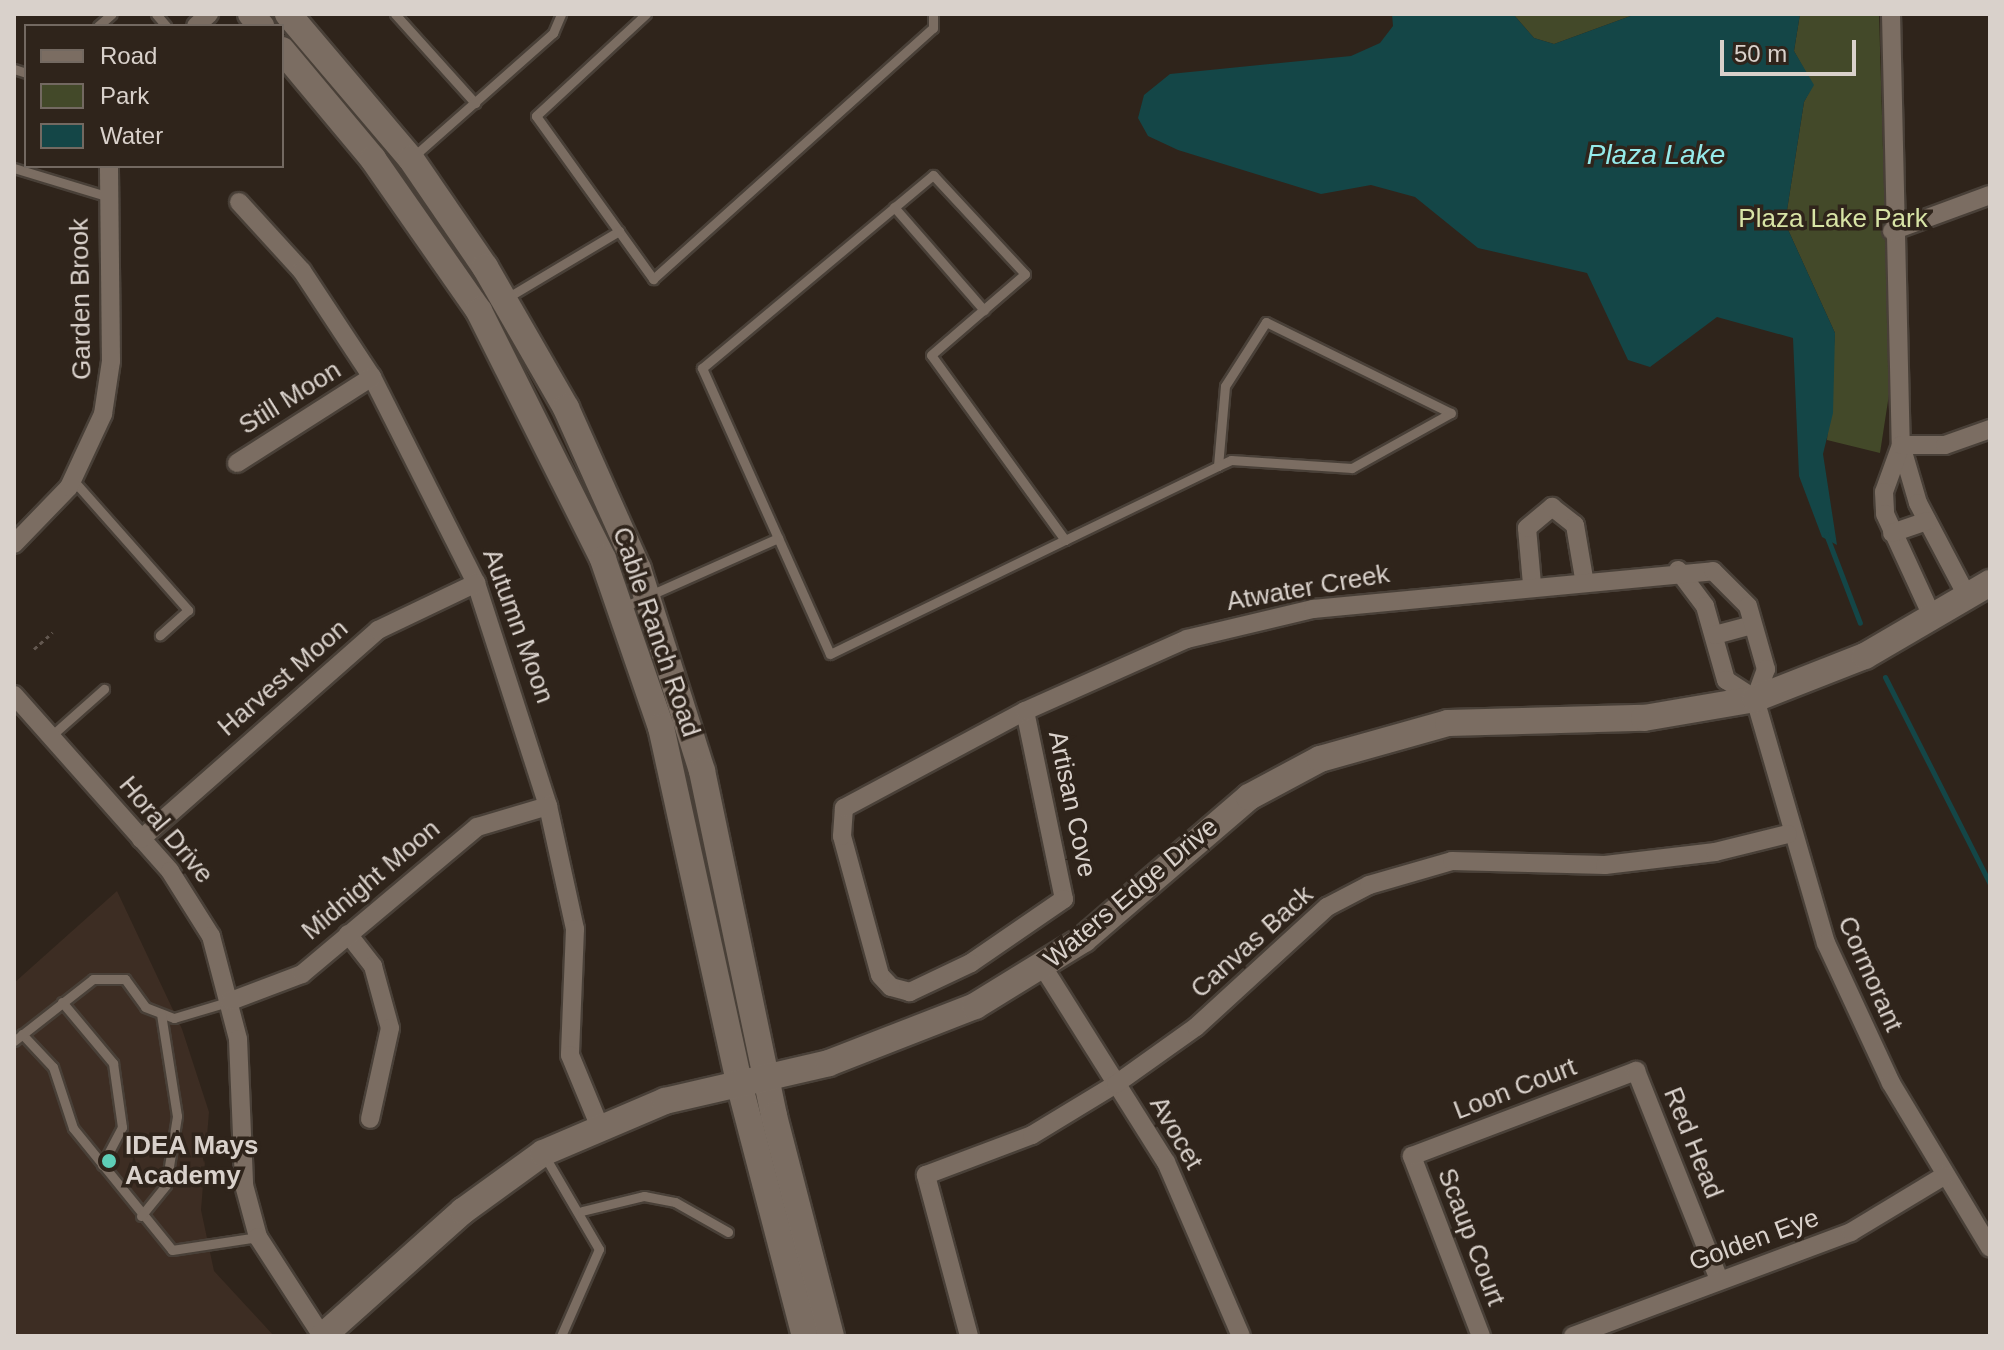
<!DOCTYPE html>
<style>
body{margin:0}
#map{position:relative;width:2004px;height:1350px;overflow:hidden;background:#2f241b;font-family:Arial,sans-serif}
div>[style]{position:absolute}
.education>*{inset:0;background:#3d2d23}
.green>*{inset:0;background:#434929}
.water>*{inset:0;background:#144647}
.stream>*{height:5px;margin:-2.5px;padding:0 2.5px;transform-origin:2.5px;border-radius:2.5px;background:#144647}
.path>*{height:3px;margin-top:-1.5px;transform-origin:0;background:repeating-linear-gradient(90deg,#635850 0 4px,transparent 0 8px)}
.roads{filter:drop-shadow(2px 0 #494038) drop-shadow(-2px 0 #494038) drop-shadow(0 2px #494038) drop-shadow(0 -2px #494038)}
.lane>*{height:9px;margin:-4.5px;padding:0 4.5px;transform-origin:4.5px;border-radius:4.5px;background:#7b6d62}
.street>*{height:18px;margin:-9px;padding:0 9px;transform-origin:9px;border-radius:9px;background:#7b6d62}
.secondary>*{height:26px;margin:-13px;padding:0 13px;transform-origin:13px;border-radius:13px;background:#7b6d62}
.dots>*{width:22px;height:22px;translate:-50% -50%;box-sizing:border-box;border:4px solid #2f241b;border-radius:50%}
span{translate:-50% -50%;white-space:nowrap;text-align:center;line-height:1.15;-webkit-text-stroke:7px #2f241b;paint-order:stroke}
.park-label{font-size:26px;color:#d7e3a5}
.street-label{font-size:26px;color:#d9d1cb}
.poi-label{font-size:26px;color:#d9d1cb;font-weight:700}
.left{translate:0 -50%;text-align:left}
.water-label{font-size:28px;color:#95eaea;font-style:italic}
.frame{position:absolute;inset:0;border:16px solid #d9d1cb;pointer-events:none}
.legend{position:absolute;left:24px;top:24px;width:260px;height:144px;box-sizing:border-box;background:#2f241b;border:2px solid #736961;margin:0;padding:10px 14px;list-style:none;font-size:24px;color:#d9d1cb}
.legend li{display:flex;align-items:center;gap:16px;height:40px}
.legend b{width:40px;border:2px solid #736961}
.scale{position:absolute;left:1720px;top:40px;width:136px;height:36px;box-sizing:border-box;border:4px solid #d9d1cb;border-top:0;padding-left:10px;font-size:24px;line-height:28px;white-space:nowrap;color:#d9d1cb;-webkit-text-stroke:6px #2f241b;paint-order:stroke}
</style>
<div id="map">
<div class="education">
<div style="clip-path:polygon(117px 891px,182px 1029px,209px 1112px,201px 1210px,214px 1271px,274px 1336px,14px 1336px,14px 983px)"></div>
</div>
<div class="green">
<div style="clip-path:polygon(1513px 14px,1636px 14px,1554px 44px,1534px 38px)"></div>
<div style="clip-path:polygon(1800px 14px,1879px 14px,1890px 388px,1880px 453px,1827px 440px,1835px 333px,1785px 223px,1804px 102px,1813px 85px,1794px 51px)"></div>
</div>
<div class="water">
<div style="clip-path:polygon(1392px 14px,1513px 14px,1534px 38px,1554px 44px,1636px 14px,1800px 14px,1794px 51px,1814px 85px,1804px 102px,1785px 223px,1835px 333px,1833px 413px,1823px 454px,1837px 545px,1822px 537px,1799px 476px,1793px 338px,1717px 317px,1650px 367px,1628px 360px,1587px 273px,1478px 248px,1415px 197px,1371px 185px,1321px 194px,1178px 150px,1148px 136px,1138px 118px,1144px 95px,1170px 74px,1351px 56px,1380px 43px,1393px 26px)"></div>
</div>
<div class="stream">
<div style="left:1826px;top:534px;width:95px;rotate:69.1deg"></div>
<div style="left:1885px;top:677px;width:232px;rotate:63.1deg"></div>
</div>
<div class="path">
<div style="left:34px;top:649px;width:25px;rotate:-42deg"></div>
</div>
<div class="roads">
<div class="lane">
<div style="left:156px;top:14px;width:16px;rotate:50deg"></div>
<div style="left:395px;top:14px;width:120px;rotate:48deg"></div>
<div style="left:646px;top:14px;width:150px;rotate:137.2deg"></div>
<div style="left:536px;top:116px;width:201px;rotate:54.3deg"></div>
<div style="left:653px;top:279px;width:376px;rotate:-41.9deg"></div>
<div style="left:933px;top:28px;width:14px;rotate:-90deg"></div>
<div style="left:98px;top:26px;width:18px;rotate:-41deg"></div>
<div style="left:14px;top:69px;width:13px;rotate:18deg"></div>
<div style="left:414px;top:156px;width:186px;rotate:-41.5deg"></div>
<div style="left:553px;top:33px;width:21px;rotate:-67deg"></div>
<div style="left:14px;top:168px;width:96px;rotate:16.9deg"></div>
<div style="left:894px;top:207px;width:137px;rotate:48.9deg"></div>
<div style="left:505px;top:299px;width:133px;rotate:-30.8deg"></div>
<div style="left:1218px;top:466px;width:80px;rotate:-85deg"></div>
<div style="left:1225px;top:386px;width:76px;rotate:-57.4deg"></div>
<div style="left:1266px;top:322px;width:206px;rotate:26.2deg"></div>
<div style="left:73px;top:480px;width:174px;rotate:48.5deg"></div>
<div style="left:188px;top:610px;width:38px;rotate:138deg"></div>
<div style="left:1065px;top:540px;width:228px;rotate:-125.9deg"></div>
<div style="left:931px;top:355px;width:124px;rotate:-40.8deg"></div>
<div style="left:1025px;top:274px;width:135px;rotate:-132.9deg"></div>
<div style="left:933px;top:175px;width:301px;rotate:140.1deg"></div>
<div style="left:702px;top:368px;width:313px;rotate:65.9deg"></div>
<div style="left:830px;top:654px;width:261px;rotate:-25.9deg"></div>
<div style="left:1065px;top:540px;width:170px;rotate:-25.8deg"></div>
<div style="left:1218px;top:466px;width:14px;rotate:-25deg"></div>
<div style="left:1231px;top:460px;width:121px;rotate:3.8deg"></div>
<div style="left:1352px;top:468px;width:113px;rotate:-29.1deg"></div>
<div style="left:621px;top:608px;width:172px;rotate:-24deg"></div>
<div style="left:51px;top:736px;width:71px;rotate:-41.6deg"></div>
<div style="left:62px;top:1002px;width:80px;rotate:50.1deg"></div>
<div style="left:113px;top:1063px;width:65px;rotate:82deg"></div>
<div style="left:122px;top:1127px;width:43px;rotate:117.8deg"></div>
<div style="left:22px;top:1034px;width:45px;rotate:46.8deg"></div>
<div style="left:53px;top:1067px;width:64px;rotate:71.8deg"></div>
<div style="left:73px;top:1128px;width:157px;rotate:50.9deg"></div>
<div style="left:172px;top:1250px;width:87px;rotate:-8.6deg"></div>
<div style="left:14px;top:1041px;width:100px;rotate:-38.1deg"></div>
<div style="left:93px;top:979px;width:32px"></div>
<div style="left:125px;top:979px;width:34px;rotate:54deg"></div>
<div style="left:145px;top:1007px;width:31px;rotate:21deg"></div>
<div style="left:174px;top:1018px;width:59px;rotate:-16.6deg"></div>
<div style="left:544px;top:1155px;width:109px;rotate:59.7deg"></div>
<div style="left:599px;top:1249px;width:95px;rotate:113.6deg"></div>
<div style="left:582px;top:1211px;width:64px;rotate:-13.6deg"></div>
<div style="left:644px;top:1196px;width:32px;rotate:11deg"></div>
<div style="left:675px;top:1202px;width:61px;rotate:29.5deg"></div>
<div style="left:141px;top:1216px;width:40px;rotate:-51deg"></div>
<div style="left:166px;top:1185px;width:70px;rotate:-80.9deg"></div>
<div style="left:177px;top:1116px;width:103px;rotate:-98.9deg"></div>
</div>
<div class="street">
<div style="left:1891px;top:14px;width:431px;rotate:88.7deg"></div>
<div style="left:1901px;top:445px;width:60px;rotate:73.7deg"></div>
<div style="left:1918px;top:503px;width:105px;rotate:62.2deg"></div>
<div style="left:196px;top:26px;width:18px;rotate:-43deg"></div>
<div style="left:239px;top:202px;width:93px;rotate:47.6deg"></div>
<div style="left:302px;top:271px;width:127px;rotate:56.6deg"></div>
<div style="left:372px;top:377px;width:231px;rotate:63.2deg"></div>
<div style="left:476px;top:583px;width:234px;rotate:72.1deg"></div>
<div style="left:548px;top:806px;width:126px;rotate:77.6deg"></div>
<div style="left:575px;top:929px;width:126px;rotate:92.3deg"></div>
<div style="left:570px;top:1055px;width:76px;rotate:67.5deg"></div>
<div style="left:1892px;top:231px;width:104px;rotate:-20.2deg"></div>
<div style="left:1901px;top:445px;width:50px;rotate:109.9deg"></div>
<div style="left:1884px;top:492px;width:22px;rotate:87deg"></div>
<div style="left:1885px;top:514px;width:112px;rotate:65.3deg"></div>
<div style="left:1901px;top:445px;width:44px"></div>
<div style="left:1945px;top:445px;width:48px;rotate:-19.6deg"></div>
<div style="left:237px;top:463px;width:160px;rotate:-32.5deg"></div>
<div style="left:1892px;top:533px;width:37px;rotate:-19deg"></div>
<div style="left:14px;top:544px;width:79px;rotate:-46deg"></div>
<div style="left:69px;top:487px;width:81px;rotate:-65deg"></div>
<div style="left:103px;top:414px;width:54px;rotate:-81.4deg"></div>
<div style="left:111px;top:361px;width:195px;rotate:-90.6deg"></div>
<div style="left:1678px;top:570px;width:45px;rotate:53.1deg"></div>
<div style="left:1705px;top:606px;width:77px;rotate:74.2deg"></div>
<div style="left:1726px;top:680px;width:35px;rotate:33deg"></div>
<div style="left:1532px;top:584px;width:56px;rotate:-95.1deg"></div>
<div style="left:1527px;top:528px;width:33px;rotate:-40deg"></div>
<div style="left:1552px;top:507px;width:29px;rotate:38deg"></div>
<div style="left:1575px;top:525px;width:54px;rotate:80.4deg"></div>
<div style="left:1715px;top:635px;width:39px;rotate:-15deg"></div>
<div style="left:14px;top:695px;width:235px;rotate:48.4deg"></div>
<div style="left:170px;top:871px;width:77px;rotate:57.8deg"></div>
<div style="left:211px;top:936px;width:106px;rotate:75.3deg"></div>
<div style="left:238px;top:1039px;width:146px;rotate:87.6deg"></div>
<div style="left:244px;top:1185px;width:54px;rotate:74.9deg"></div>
<div style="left:258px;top:1237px;width:118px;rotate:57.1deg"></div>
<div style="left:1755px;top:699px;width:254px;rotate:73.8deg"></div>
<div style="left:1826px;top:943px;width:154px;rotate:65.1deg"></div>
<div style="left:1891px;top:1083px;width:192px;rotate:59deg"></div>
<div style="left:1025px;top:711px;width:192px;rotate:78.3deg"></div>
<div style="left:1064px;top:899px;width:113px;rotate:145.5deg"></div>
<div style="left:971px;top:963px;width:68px;rotate:154.6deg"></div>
<div style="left:910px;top:992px;width:20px;rotate:-165deg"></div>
<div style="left:891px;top:987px;width:16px;rotate:-133deg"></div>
<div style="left:880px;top:975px;width:144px;rotate:-105.3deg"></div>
<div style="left:842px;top:836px;width:28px;rotate:-86deg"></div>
<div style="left:844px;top:808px;width:205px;rotate:-28.2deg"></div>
<div style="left:1025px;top:711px;width:177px;rotate:-24deg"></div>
<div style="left:1187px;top:639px;width:130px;rotate:-13.4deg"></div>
<div style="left:1313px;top:609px;width:402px;rotate:-5.4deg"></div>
<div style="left:1713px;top:571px;width:49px;rotate:45deg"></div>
<div style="left:1748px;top:606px;width:66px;rotate:74.1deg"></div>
<div style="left:1766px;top:669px;width:32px;rotate:110deg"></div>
<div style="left:141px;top:839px;width:316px;rotate:-41.4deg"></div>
<div style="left:378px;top:630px;width:109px;rotate:-25.6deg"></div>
<div style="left:348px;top:934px;width:41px;rotate:52deg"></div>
<div style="left:373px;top:966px;width:64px;rotate:74.7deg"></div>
<div style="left:390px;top:1028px;width:93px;rotate:102.4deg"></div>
<div style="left:1043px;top:967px;width:231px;rotate:57.8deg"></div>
<div style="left:1166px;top:1162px;width:189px;rotate:66.7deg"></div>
<div style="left:231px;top:1001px;width:76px;rotate:-20.8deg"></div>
<div style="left:302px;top:974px;width:229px;rotate:-40deg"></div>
<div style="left:477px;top:827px;width:74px;rotate:-16.5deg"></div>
<div style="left:969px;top:1336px;width:167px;rotate:-105deg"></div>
<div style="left:926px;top:1175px;width:113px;rotate:-20.7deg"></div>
<div style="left:1032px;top:1135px;width:98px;rotate:-31.3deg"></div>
<div style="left:1116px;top:1084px;width:98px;rotate:-35.5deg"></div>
<div style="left:1196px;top:1027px;width:178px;rotate:-42.5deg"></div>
<div style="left:1327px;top:907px;width:47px;rotate:-27.6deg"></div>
<div style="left:1369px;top:885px;width:86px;rotate:-16.1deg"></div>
<div style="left:1452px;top:861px;width:153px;rotate:1.5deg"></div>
<div style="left:1605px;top:865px;width:111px;rotate:-6.7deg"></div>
<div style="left:1715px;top:852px;width:75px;rotate:-13.9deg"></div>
<div style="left:1481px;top:1336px;width:193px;rotate:-111deg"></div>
<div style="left:1412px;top:1156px;width:240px;rotate:-20.8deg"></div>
<div style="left:1636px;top:1071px;width:225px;rotate:68.3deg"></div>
<div style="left:1573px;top:1336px;width:297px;rotate:-20.5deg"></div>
<div style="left:1851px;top:1232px;width:109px;rotate:-31.1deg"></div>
</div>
<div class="secondary">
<div style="left:251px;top:14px;width:16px;rotate:50deg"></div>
<div style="left:288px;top:14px;width:190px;rotate:49.7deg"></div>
<div style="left:411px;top:159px;width:131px;rotate:55.6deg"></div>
<div style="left:485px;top:267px;width:163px;rotate:60.1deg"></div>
<div style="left:566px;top:408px;width:176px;rotate:65.9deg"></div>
<div style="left:638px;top:569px;width:212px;rotate:72.4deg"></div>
<div style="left:702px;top:771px;width:352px;rotate:78.2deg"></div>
<div style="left:774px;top:1116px;width:227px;rotate:75.5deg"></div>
<div style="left:282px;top:50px;width:142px;rotate:50.1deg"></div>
<div style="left:373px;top:159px;width:185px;rotate:55.1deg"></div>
<div style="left:479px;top:311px;width:277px;rotate:63.4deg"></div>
<div style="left:603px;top:559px;width:178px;rotate:71deg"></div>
<div style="left:661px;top:727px;width:364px;rotate:77.6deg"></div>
<div style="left:739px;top:1083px;width:261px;rotate:75.4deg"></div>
<div style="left:323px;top:1336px;width:188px;rotate:-41.8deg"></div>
<div style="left:463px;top:1211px;width:99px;rotate:-35.9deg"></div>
<div style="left:543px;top:1153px;width:133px;rotate:-23.1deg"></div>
<div style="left:665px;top:1101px;width:168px;rotate:-13deg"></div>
<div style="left:829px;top:1063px;width:157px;rotate:-21.3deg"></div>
<div style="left:975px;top:1006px;width:128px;rotate:-31.6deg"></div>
<div style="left:1084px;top:939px;width:218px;rotate:-40.7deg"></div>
<div style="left:1249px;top:797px;width:81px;rotate:-28.2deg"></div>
<div style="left:1320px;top:759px;width:133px;rotate:-15.7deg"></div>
<div style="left:1448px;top:723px;width:196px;rotate:-1.5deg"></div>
<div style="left:1644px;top:718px;width:113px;rotate:-9.7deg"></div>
<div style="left:1755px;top:699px;width:118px;rotate:-21.4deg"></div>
<div style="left:1865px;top:656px;width:145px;rotate:-30.3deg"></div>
</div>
</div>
<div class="dots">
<div style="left:109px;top:1161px;background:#5eceb7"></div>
</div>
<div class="park-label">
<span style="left:1833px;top:219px">Plaza Lake Park</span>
</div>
<div class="street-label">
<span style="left:81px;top:299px;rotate:-91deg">Garden Brook</span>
<span style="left:290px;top:398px;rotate:-32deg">Still Moon</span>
<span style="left:1308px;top:588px;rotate:-10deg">Atwater Creek</span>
<span style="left:518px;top:626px;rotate:70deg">Autumn Moon</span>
<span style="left:656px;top:632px;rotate:71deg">Cable Ranch Road</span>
<span style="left:283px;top:678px;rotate:-41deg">Harvest Moon</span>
<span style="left:1072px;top:804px;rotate:78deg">Artisan Cove</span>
<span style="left:166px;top:830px;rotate:50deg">Horal Drive</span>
<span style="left:371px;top:880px;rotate:-40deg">Midnight Moon</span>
<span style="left:1131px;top:893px;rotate:-40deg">Waters Edge Drive</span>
<span style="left:1252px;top:942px;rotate:-42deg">Canvas Back</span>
<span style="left:1870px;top:974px;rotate:66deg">Cormorant</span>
<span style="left:1515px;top:1089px;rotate:-21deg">Loon Court</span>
<span style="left:1176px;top:1133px;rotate:60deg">Avocet</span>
<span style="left:1693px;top:1143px;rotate:68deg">Red Head</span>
<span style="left:1471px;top:1237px;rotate:69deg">Scaup Court</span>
<span style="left:1754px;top:1240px;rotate:-20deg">Golden Eye</span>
</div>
<div class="poi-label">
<span class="left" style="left:125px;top:1161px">IDEA Mays<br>Academy</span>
</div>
<div class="water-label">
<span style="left:1656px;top:155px">Plaza Lake</span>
</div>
<div class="frame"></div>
<ul class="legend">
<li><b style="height:10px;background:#7b6d62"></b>Road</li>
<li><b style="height:22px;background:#434929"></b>Park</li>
<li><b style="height:22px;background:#144647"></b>Water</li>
</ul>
<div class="scale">50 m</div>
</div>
